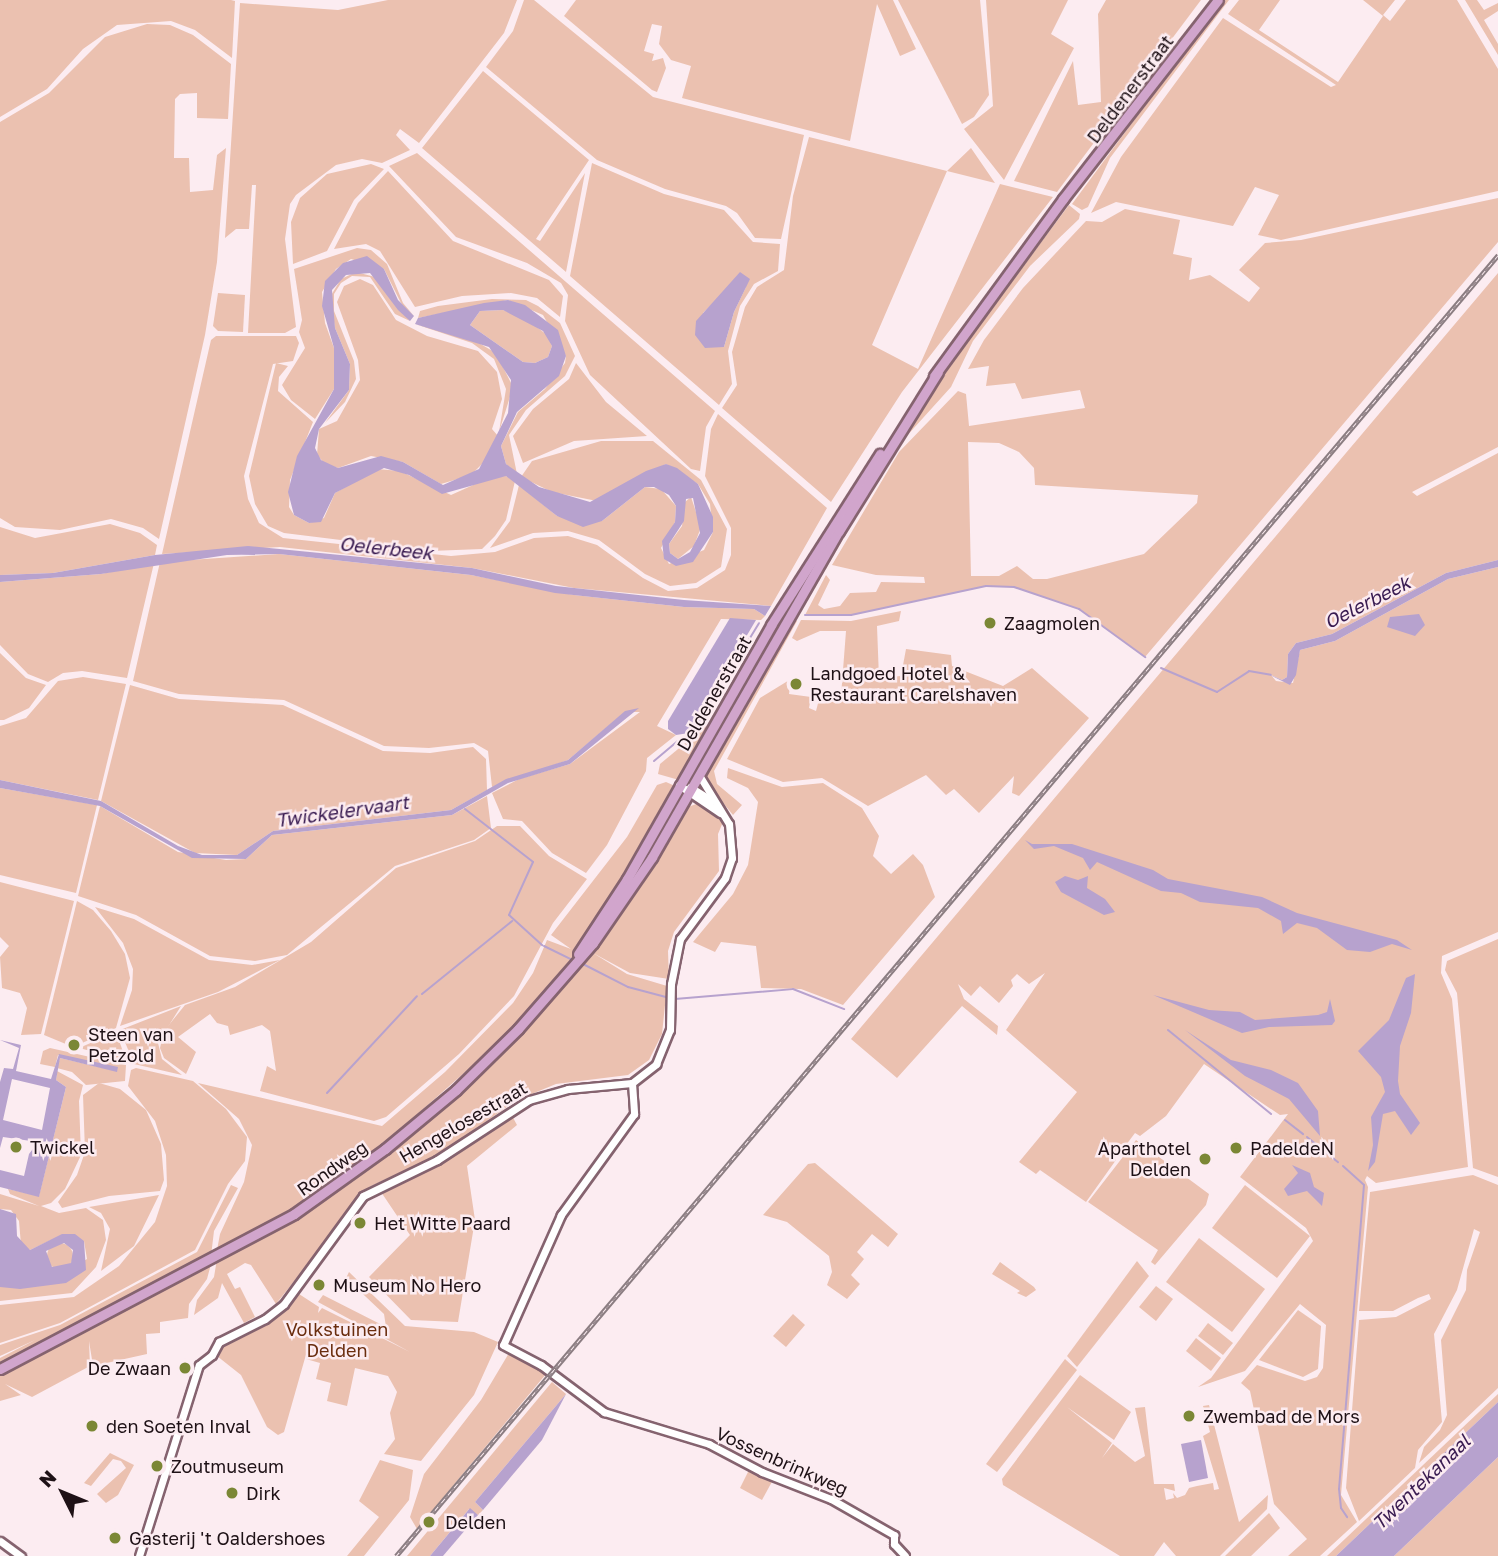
<!DOCTYPE html>
<style>
body{margin:0}
#map{position:relative;width:1498px;height:1556px;overflow:hidden;background:#fcecf1;font-family:"Golos Text",sans-serif}
div>[style]{position:absolute}
.green>*{inset:0;background:#ebc1b0}
.round{border-radius:50%}
.water>*{inset:0;background:#b7a2ce}
.stream>*{height:2px;margin:-1px;padding:0 1px;transform-origin:1px;border-radius:1px;background:#b7a2ce}
.roads{filter:drop-shadow(2px 0 #85636f) drop-shadow(-2px 0 #85636f) drop-shadow(0 2px #85636f) drop-shadow(0 -2px #85636f)}
.minor>*{height:7px;margin:-3.5px;padding:0 3.5px;transform-origin:3.5px;border-radius:3.5px;background:#fff}
.major>*{height:9px;margin:-4.5px;padding:0 4.5px;transform-origin:4.5px;border-radius:4.5px;background:#d1a5cc}
.rail>*{height:4.5px;margin-top:-2.25px;transform-origin:0;background:repeating-linear-gradient(90deg,#fcecf1 0 5px,#8b7d82 0 10px);box-sizing:border-box;border-block:2px solid #8b7d82}
.dots>*{width:19px;height:19px;translate:-50% -50%;box-sizing:border-box;border:4px solid #fcecf1;border-radius:50%}
span{translate:-50% -50%;white-space:nowrap;text-align:center;line-height:1.15;-webkit-text-stroke:5px #fcecf1;paint-order:stroke}
.street-label{font-size:18px;color:#1e1116}
.poi-label{font-size:18px;color:#1e1116}
.left{translate:0 -50%;text-align:left}
.right{translate:-100% -50%;text-align:right}
.park-label{font-size:18px;color:#6a2d0e}
.water-label{font-size:19px;color:#391b51;font-style:italic}
.north{position:absolute;left:28px;top:1458px;width:70px;height:70px;-webkit-text-stroke:5px #fcecf1;paint-order:stroke;rotate:313deg;font-size:19px;font-weight:700;line-height:28px;text-align:center;color:#1e1116}
.north::after{content:'';display:block;margin:auto;width:24px;height:32px;background:#1e1116;clip-path:polygon(50% 0,100% 100%,50% 72%,0 100%)}
</style>
<div id="map">
<div class="green">
<div style="clip-path:polygon(0 0,231px 0,235px 1px,232px 58px,195px 30px,171px 21px,117px 25px,83px 49px,47px 89px,0 117px)"></div>
<div style="clip-path:polygon(388px 0,517px 0,504px 33px,419px 143px,400px 129px,396px 135px,410px 150px,382px 163px,362px 159px,336px 165px,296px 195px,290px 204px,285px 239px,296px 327px,285px 333px,248px 333px,256px 185px,252px 185px,249px 229px,236px 229px,225px 238px,240px 3px,338px 10px)"></div>
<div style="clip-path:polygon(524px 0,534px 0,653px 97px,804px 135px,781px 239px,755px 238px,737px 213px,726px 206px,665px 189px,597px 160px,486px 67px,513px 31px)"></div>
<div style="clip-path:polygon(576px 0,893px 0,916px 49px,900px 56px,877px 4px,850px 141px,682px 98px,691px 66px,671px 60px,659px 44px,662px 26px,652px 24px,644px 51px,654px 54px,652px 61px,663px 58px,666px 68px,657px 92px,652px 90px,564px 16px)"></div>
<div style="clip-path:polygon(898px 0,980px 0,989px 95px,974px 117px,962px 124px)"></div>
<div style="clip-path:polygon(986px 0,1068px 0,1051px 34px,1074px 48px,1004px 180px,964px 129px,993px 106px)"></div>
<div style="clip-path:polygon(1106px 0,1201px 0,1057px 192px,1014px 181px,1073px 61px,1078px 105px,1101px 102px,1098px 14px)"></div>
<div style="clip-path:polygon(1223px 0,1229px 0,1110px 158px,1088px 207px,1082px 210px,1072px 204px)"></div>
<div style="clip-path:polygon(1239px 0,1280px 0,1259px 30px,1338px 82px,1383px 16px,1363px 0,1395px 0,1383px 15px,1390px 21px,1406px 0,1457px 0,1498px 69px,1498px 191px,1281px 240px,1258px 235px,1279px 195px,1255px 187px,1233px 226px,1116px 202px,1091px 213px,1121px 157px,1223px 18px,1331px 87px,1336px 85px,1228px 14px)"></div>
<div style="clip-path:polygon(1465px 0,1477px 0,1484px 10px,1498px 3px,1498px 11px,1484px 20px,1498px 44px,1498px 55px)"></div>
<div style="clip-path:polygon(147px 24px,170px 25px,193px 35px,231px 64px,228px 119px,197px 118px,197px 93px,180px 94px,175px 99px,174px 158px,189px 158px,190px 192px,213px 190px,217px 155px,226px 148px,217px 262px,205px 335px,159px 539px,143px 528px,111px 519px,60px 530px,15px 527px,0 518px,0 122px,49px 93px,105px 37px)"></div>
<div style="clip-path:polygon(483px 71px,589px 160px,536px 239px,540px 241px,585px 173px,566px 272px,422px 148px)"></div>
<div style="clip-path:polygon(809px 137px,947px 171px,971px 148px,995px 183px,947px 171px,872px 345px,918px 369px,1000px 184px,1053px 197px,902px 392px,831px 502px,722px 408px,737px 385px,732px 352px,745px 307px,757px 287px,784px 270px,793px 196px)"></div>
<div style="clip-path:polygon(417px 153px,715px 411px,706px 427px,700px 471px,691px 469px,590px 375px,565px 321px,568px 295px,561px 283px,527px 263px,456px 237px,389px 166px)"></div>
<div style="clip-path:polygon(evenodd,592px 163px,664px 194px,724px 210px,753px 242px,780px 244px,778px 271px,754px 284px,740px 306px,728px 351px,732px 384px,719px 405px,570px 276px,592px 163px,746px 287px,734px 312px,724px 347px,703px 313px,720px 296px,746px 287px)"></div>
<div style="clip-path:polygon(371px 164px,384px 169px,354px 200px,327px 251px,293px 264px,291px 222px,300px 198px,327px 174px)"></div>
<div style="clip-path:polygon(388px 171px,453px 241px,549px 280px,563px 296px,560px 317px,537px 298px,511px 293px,462px 296px,415px 307px,380px 251px,366px 244px,334px 249px,358px 203px)"></div>
<div style="clip-path:polygon(evenodd,1498px 198px,1498px 242px,1145px 657px,1079px 609px,1014px 587px,986px 586px,851px 615px,805px 615px,826px 575px,830px 580px,818px 605px,824px 609px,840px 606px,850px 593px,876px 592px,881px 582px,925px 583px,924px 577px,876px 575px,832px 565px,899px 452px,958px 391px,966px 394px,969px 426px,1085px 408px,1080px 390px,1022px 399px,1015px 383px,986px 386px,989px 366px,968px 369px,984px 340px,1023px 288px,1086px 221px,1102px 222px,1125px 209px,1180px 220px,1173px 254px,1192px 258px,1189px 280px,1210px 275px,1249px 302px,1260px 288px,1239px 270px,1265px 243px,1301px 240px,1498px 198px,968px 442px,999px 443px,1019px 452px,1034px 468px,1035px 485px,1198px 495px,1197px 503px,1144px 554px,1047px 579px,1033px 579px,1017px 566px,999px 576px,971px 576px,968px 442px)"></div>
<div style="clip-path:polygon(1069px 205px,1080px 214px,1079px 219px,1030px 266px,973px 341px,951px 387px,895px 449px,802px 610px,795px 613px,927px 395px)"></div>
<div style="clip-path:polygon(357px 248px,371px 250px,387px 264px,403px 303px,414px 316px,402px 305px,384px 269px,351px 259px,336px 269px,322px 292px,325px 323px,334px 348px,334px 389px,315px 419px,291px 400px,282px 385px,305px 348px,299px 332px,302px 320px,294px 269px)"></div>
<div style="clip-path:polygon(356px 272px,375px 277px,410px 321px,395px 314px,370px 277px,352px 276px,341px 283px,334px 294px,334px 311px,354px 361px,356px 379px,345px 402px,325px 423px,349px 390px,350px 364px,335px 328px,330px 297px,341px 279px)"></div>
<div style="clip-path:polygon(1498px 273px,1498px 447px,1412px 492px,1417px 496px,1498px 453px,1498px 560px,1446px 573px,1332px 634px,1296px 643px,1288px 654px,1287px 677px,1282px 680px,1271px 675px,1276px 681px,1293px 683px,1300px 650px,1335px 641px,1448px 579px,1498px 567px,1498px 932px,1442px 956px,1441px 973px,1452px 999px,1468px 1167px,1376px 1183px,1367px 1176px,1365px 1180px,1368px 1187px,1341px 1495px,1357px 1522px,1320px 1556px,1288px 1556px,1307px 1539px,1274px 1504px,1250px 1391px,1241px 1383px,1257px 1365px,1305px 1381px,1317px 1377px,1323px 1368px,1326px 1325px,1300px 1304px,1245px 1371px,1198px 1387px,1211px 1378px,1313px 1241px,1306px 1228px,1240px 1177px,1288px 1114px,1280px 1115px,1204px 1064px,1166px 1116px,1140px 1136px,1135px 1133px,1117px 1157px,1103px 1148px,1116px 1160px,1086px 1202px,1040px 1170px,1036px 1174px,1019px 1162px,1077px 1092px,1006px 1030px,1045px 973px,1029px 984px,1017px 974px,1011px 980px,1013px 986px,999px 1003px,980px 986px,971px 996px,958px 984px,964px 999px,998px 1026px,997px 1035px,962px 1006px,897px 1078px,851px 1039px)"></div>
<div style="clip-path:polygon(360px 279px,373px 285px,396px 320px,427px 336px,478px 351px,497px 372px,502px 399px,492px 429px,498px 436px,488px 458px,471px 475px,441px 484px,403px 462px,371px 456px,338px 468px,325px 464px,317px 455px,319px 429px,337px 421px,360px 380px,358px 360px,337px 302px,344px 286px)"></div>
<div style="clip-path:polygon(218px 293px,245px 295px,243px 332px,218px 331px,213px 326px)"></div>
<div style="clip-path:polygon(492px 299px,526px 300px,538px 306px,560px 323px,575px 356px,565px 376px,526px 410px,509px 435px,517px 474px,506px 464px,501px 446px,518px 412px,545px 389px,565px 363px,566px 356px,543px 315px,508px 300px,418px 318px,420px 311px,438px 306px)"></div>
<div style="clip-path:polygon(503px 310px,527px 319px,547px 335px,552px 346px,548px 357px,535px 363px,523px 362px,470px 325px,480px 311px)"></div>
<div style="clip-path:polygon(415px 324px,472px 339px,496px 353px,513px 387px,499px 432px,506px 389px,494px 359px,472px 343px)"></div>
<div style="clip-path:polygon(216px 336px,296px 336px,299px 343px,293px 361px,273px 364px,244px 476px,248px 499px,259px 523px,283px 538px,451px 556px,495px 552px,534px 538px,568px 536px,597px 545px,643px 578px,668px 591px,697px 588px,725px 570px,731px 555px,731px 528px,705px 476px,711px 429px,718px 414px,827px 508px,771px 606px,574px 588px,472px 568px,280px 547px,162px 554px,211px 340px)"></div>
<div style="clip-path:polygon(276px 363px,288px 366px,279px 377px,278px 391px,313px 422px,290px 480px,289px 507px,294px 515px,309px 523px,324px 518px,335px 493px,377px 469px,400px 471px,451px 495px,491px 477px,506px 476px,515px 481px,506px 520px,495px 536px,482px 549px,430px 551px,284px 533px,268px 526px,255px 504px,249px 476px)"></div>
<div style="clip-path:polygon(576px 363px,606px 402px,647px 436px,574px 441px,523px 463px,513px 436px,533px 409px,569px 379px)"></div>
<div style="clip-path:polygon(601px 441px,653px 441px,701px 480px,727px 529px,721px 567px,696px 583px,670px 586px,645px 574px,599px 540px,568px 531px,533px 533px,490px 548px,510px 521px,519px 485px,557px 516px,602px 521px,645px 487px,661px 489px,676px 506px,675px 522px,661px 548px,669px 564px,704px 550px,713px 532px,710px 504px,698px 484px,666px 464px,597px 501px,552px 492px,521px 477px,532px 461px)"></div>
<div style="clip-path:polygon(691px 497px,701px 527px,694px 546px,678px 559px,670px 553px,669px 544px,682px 526px,685px 502px)"></div>
<div style="clip-path:polygon(110px 524px,140px 533px,157px 545px,155px 555px,53px 573px,0 575px,0 527px,35px 538px)"></div>
<div style="clip-path:polygon(279px 554px,471px 575px,574px 595px,684px 607px,754px 609px,765px 616px,761px 620px,721px 619px,657px 726px,676px 735px,647px 758px,646px 771px,607px 845px,586px 873px,552px 853px,522px 821px,503px 819px,492px 793px,519px 779px,570px 764px,640px 712px,625px 712px,568px 760px,492px 787px,488px 751px,474px 743px,429px 748px,384px 746px,284px 700px,179px 694px,133px 681px,160px 562px)"></div>
<div style="clip-path:polygon(154px 563px,127px 678px,82px 671px,63px 673px,48px 682px,28px 674px,0 645px,0 582px,101px 574px)"></div>
<div style="clip-path:polygon(901px 611px,899px 621px,877px 626px,879px 678px,901px 676px,906px 649px,951px 655px,952px 666px,1003px 686px,1032px 668px,1089px 718px,1019px 796px,1012px 793px,1014px 776px,979px 813px,954px 789px,946px 795px,926px 775px,868px 806px,822px 778px,783px 782px,727px 759px,760px 698px,791px 679px,789px 694px,811px 697px,809px 708px,816px 711px,821px 692px,841px 696px,846px 631px,820px 631px,797px 641px,792px 638px,801px 620px,851px 621px)"></div>
<div style="clip-path:polygon(780px 615px,785px 616px,771px 643px,690px 781px)"></div>
<div style="clip-path:polygon(793px 617px,797px 621px,714px 771px,717px 784px,742px 805px,733px 815px,706px 782px,706px 769px)"></div>
<div style="clip-path:polygon(0 653px,26px 678px,46px 685px,29px 708px,4px 720px,0 720px)"></div>
<div style="clip-path:polygon(83px 677px,126px 684px,98px 800px,0 780px,0 726px,26px 718px,58px 681px)"></div>
<div style="clip-path:polygon(130px 685px,179px 699px,283px 705px,383px 751px,430px 753px,473px 747px,486px 759px,487px 790px,451px 810px,273px 831px,237px 855px,195px 853px,101px 801px)"></div>
<div style="clip-path:polygon(707px 725px,679px 780px,658px 774px,660px 764px)"></div>
<div style="clip-path:polygon(728px 768px,782px 787px,823px 783px,862px 808px,879px 836px,873px 856px,891px 874px,913px 854px,923px 865px,935px 897px,843px 1005px,801px 989px,761px 988px,756px 946px,721px 942px,715px 952px,693px 942px,733px 894px,748px 865px,758px 802px,748px 788px,727px 778px)"></div>
<div style="clip-path:polygon(666px 782px,675px 786px,603px 911px,580px 948px,506px 1036px,371px 1155px,289px 1211px,217px 1250px,220px 1234px,244px 1182px,252px 1145px,239px 1119px,198px 1083px,382px 1126px,445px 1072px,513px 1003px,533px 973px,547px 940px,571px 949px,551px 935px,627px 837px,657px 785px)"></div>
<div style="clip-path:polygon(0 788px,97px 805px,76px 893px,0 875px)"></div>
<div style="clip-path:polygon(487px 796px,491px 828px,474px 840px,395px 866px,287px 955px,255px 961px,210px 956px,136px 915px,78px 896px,100px 806px,178px 852px,226px 860px,246px 859px,272px 835px,452px 815px)"></div>
<div style="clip-path:polygon(699px 803px,723px 822px,718px 834px,719px 871px,674px 932px,668px 951px,669px 979px,630px 973px,593px 953px,627px 974px,667px 986px,662px 1034px,649px 1060px,628px 1075px,556px 1084px,517px 1100px,438px 1155px,369px 1187px,276px 1304px,251px 1265px,245px 1263px,227px 1274px,235px 1289px,240px 1287px,255px 1317px,244px 1323px,222px 1283px,218px 1298px,194px 1315px,197px 1300px,214px 1277px,217px 1259px,406px 1137px,513px 1040px,650px 869px,688px 807px)"></div>
<div style="clip-path:polygon(497px 826px,520px 826px,549px 856px,587px 879px,553px 923px,514px 996px,459px 1054px,386px 1117px,374px 1121px,260px 1091px,267px 1066px,276px 1071px,270px 1031px,262px 1025px,230px 1035px,228px 1026px,217px 1023px,210px 1014px,178px 1037px,196px 1052px,186px 1074px,164px 1058px,160px 1048px,164px 1031px,185px 1005px,235px 987px,311px 942px,396px 868px,475px 841px)"></div>
<div style="clip-path:polygon(0 882px,74px 901px,41px 1034px,21px 1035px,27px 1008px,20px 993px,2px 988px,0 957px,9px 946px,0 937px)"></div>
<div style="clip-path:polygon(77px 901px,93px 910px,111px 931px,125px 954px,130px 978px,116px 1028px,73px 1047px,44px 1035px)"></div>
<div style="clip-path:polygon(95px 907px,134px 919px,209px 960px,252px 965px,280px 960px,218px 992px,120px 1026px,132px 990px,133px 969px,123px 943px)"></div>
<div style="clip-path:polygon(1498px 939px,1498px 1177px,1473px 1168px,1457px 993px,1445px 970px,1447px 961px)"></div>
<div style="clip-path:polygon(181px 1006px,158px 1043px,162px 1059px,182px 1075px,134px 1064px,120px 1030px)"></div>
<div style="clip-path:polygon(116px 1032px,126px 1060px,79px 1048px)"></div>
<div style="clip-path:polygon(50px 1048px,126px 1065px,125px 1081px,86px 1085px,72px 1072px,57px 1068px,60px 1058px,116px 1071px,58px 1055px,55px 1067px,40px 1064px,43px 1051px)"></div>
<div style="clip-path:polygon(136px 1068px,193px 1081px,226px 1109px,247px 1137px,245px 1161px,228px 1184px,195px 1250px,60px 1323px,0 1343px,0 1305px,74px 1297px,119px 1266px,155px 1222px,167px 1186px,166px 1155px,155px 1121px,128px 1086px,131px 1070px)"></div>
<div style="clip-path:polygon(57px 1071px,83px 1085px,79px 1101px,81px 1155px,65px 1189px,51px 1203px,41px 1206px,59px 1213px,86px 1208px,103px 1220px,106px 1240px,96px 1267px,72px 1293px,0 1301px,0 1287px,41px 1286px,87px 1259px,84px 1241px,51px 1240px,30px 1250px,21px 1245px,19px 1221px,11px 1210px,0 1209px,0 1194px,39px 1206px,10px 1194px,8px 1189px,39px 1196px,66px 1087px,56px 1080px)"></div>
<div style="clip-path:polygon(99px 1083px,120px 1089px,146px 1110px,161px 1144px,164px 1180px,160px 1191px,109px 1196px,62px 1208px,58px 1202px,77px 1175px,85px 1152px,83px 1095px)"></div>
<div style="clip-path:polygon(511px 1114px,517px 1125px,467px 1166px,475px 1220px,458px 1322px,411px 1320px,369px 1277px,410px 1235px,379px 1189px,429px 1170px)"></div>
<div style="clip-path:polygon(1136px 1140px,1209px 1194px,1206px 1205px,1155px 1265px,1151px 1262px,1158px 1250px,1088px 1202px)"></div>
<div style="clip-path:polygon(815px 1163px,898px 1234px,888px 1247px,872px 1234px,857px 1252px,864px 1259px,851px 1275px,860px 1284px,847px 1299px,827px 1285px,832px 1272px,829px 1256px,787px 1222px,763px 1215px,808px 1164px)"></div>
<div style="clip-path:polygon(1473px 1175px,1498px 1185px,1498px 1388px,1419px 1463px,1424px 1447px,1440px 1430px,1447px 1415px,1441px 1340px,1466px 1290px,1467px 1270px,1480px 1232px,1474px 1229px,1457px 1290px,1434px 1334px,1442px 1422px,1418px 1450px,1415px 1468px,1359px 1521px,1346px 1488px,1359px 1320px,1396px 1317px,1431px 1299px,1429px 1294px,1418px 1298px,1393px 1311px,1359px 1311px,1370px 1192px)"></div>
<div style="clip-path:polygon(231px 1185px,238px 1188px,214px 1231px,211px 1256px,0 1366px,0 1358px,35px 1340px,0 1356px,0 1345px,60px 1325px,197px 1252px)"></div>
<div style="clip-path:polygon(1245px 1185px,1310px 1236px,1277px 1278px,1212px 1228px)"></div>
<div style="clip-path:polygon(159px 1195px,134px 1246px,101px 1271px,110px 1229px,101px 1213px,89px 1207px)"></div>
<div style="clip-path:polygon(1199px 1238px,1265px 1289px,1232px 1332px,1166px 1282px)"></div>
<div class="round" style="left:47px;top:1243px;width:26px;height:26px"></div>
<div style="clip-path:polygon(1137px 1261px,1149px 1276px,1077px 1367px,1067px 1356px)"></div>
<div style="clip-path:polygon(1000px 1262px,1034px 1287px,1036px 1290px,1026px 1297px,1017px 1293px,1020px 1291px,992px 1274px)"></div>
<div style="clip-path:polygon(211px 1264px,207px 1279px,189px 1304px,188px 1318px,160px 1322px,160px 1333px,146px 1334px,147px 1354px,93px 1366px,89px 1341px,90px 1366px,32px 1397px,5px 1384px,21px 1395px,0 1401px,0 1373px)"></div>
<div style="clip-path:polygon(349px 1272px,405px 1326px,474px 1332px,498px 1342px,474px 1395px,421px 1461px,384px 1454px,395px 1439px,390px 1413px,397px 1392px,388px 1376px,355px 1368px,347px 1406px,327px 1401px,331px 1383px,316px 1379px,320px 1363px,306px 1359px,309px 1344px,284px 1432px,278px 1435px,267px 1427px,241px 1375px,217px 1356px,220px 1348px,270px 1322px,299px 1294px,319px 1307px,318px 1313px,322px 1308px,410px 1352px,318px 1302px,323px 1295px,386px 1327px,384px 1314px,346px 1278px)"></div>
<div style="clip-path:polygon(1156px 1286px,1173px 1299px,1156px 1321px,1139px 1307px)"></div>
<div style="clip-path:polygon(1298px 1310px,1321px 1326px,1318px 1369px,1303px 1377px,1259px 1360px)"></div>
<div style="clip-path:polygon(793px 1314px,805px 1325px,786px 1347px,773px 1336px)"></div>
<div style="clip-path:polygon(1208px 1323px,1233px 1343px,1223px 1355px,1198px 1336px)"></div>
<div style="clip-path:polygon(1196px 1338px,1221px 1358px,1211px 1371px,1186px 1351px)"></div>
<div style="clip-path:polygon(509px 1353px,546px 1374px,417px 1529px,410px 1517px,424px 1474px,481px 1400px)"></div>
<div style="clip-path:polygon(1065px 1359px,1077px 1370px,997px 1472px,986px 1464px)"></div>
<div style="clip-path:polygon(1080px 1375px,1131px 1412px,1114px 1440px,1067px 1407px,1112px 1443px,1102px 1458px,1113px 1444px,1135px 1462px,1145px 1456px,1135px 1408px,1145px 1407px,1154px 1484px,1174px 1484px,1175px 1491px,1164px 1488px,1166px 1500px,1174px 1498px,1173px 1493px,1177px 1498px,1185px 1495px,1189px 1488px,1197px 1486px,1213px 1483px,1214px 1490px,1219px 1489px,1203px 1436px,1210px 1432px,1203px 1406px,1209px 1405px,1239px 1522px,1268px 1495px,1267px 1509px,1220px 1556px,1176px 1556px,1164px 1542px,1154px 1556px,1120px 1556px,1003px 1485px,1002px 1479px)"></div>
<div style="clip-path:polygon(552px 1382px,566px 1394px,475px 1502px,483px 1510px,478px 1515px,469px 1509px,430px 1556px,407px 1556px)"></div>
<div style="clip-path:polygon(1498px 1394px,1498px 1402px,1336px 1556px,1327px 1556px)"></div>
<div style="clip-path:polygon(110px 1453px,134px 1465px,118px 1495px,106px 1503px,97px 1494px,126px 1468px,121px 1461px,113px 1459px,91px 1486px,84px 1483px)"></div>
<div style="clip-path:polygon(1498px 1457px,1498px 1556px,1394px 1556px)"></div>
<div style="clip-path:polygon(380px 1460px,413px 1470px,409px 1500px,364px 1556px,347px 1556px,379px 1517px,359px 1501px)"></div>
<div style="clip-path:polygon(750px 1468px,774px 1478px,762px 1500px,740px 1488px)"></div>
<div style="clip-path:polygon(1269px 1513px,1280px 1528px,1251px 1556px,1225px 1556px)"></div>
</div>
<div class="water">
<div style="clip-path:polygon(evenodd,367px 256px,384px 269px,398px 300px,414px 316px,410px 321px,398px 310px,370px 273px,346px 275px,332px 290px,335px 328px,350px 364px,349px 390px,319px 429px,315px 448px,321px 460px,338px 468px,381px 456px,403px 462px,443px 485px,479px 469px,508px 413px,511px 380px,489px 347px,415px 324px,418px 318px,484px 303px,508px 300px,525px 305px,558px 330px,566px 356px,559px 376px,517px 412px,501px 446px,506px 464px,539px 487px,590px 502px,646px 471px,666px 464px,677px 468px,698px 484px,713px 517px,713px 532px,693px 562px,676px 566px,664px 559px,662px 541px,675px 522px,676px 506px,669px 495px,654px 487px,645px 487px,602px 521px,583px 527px,557px 516px,506px 476px,442px 494px,409px 475px,384px 468px,335px 493px,321px 522px,309px 523px,294px 515px,288px 492px,297px 456px,334px 389px,334px 348px,322px 306px,325px 281px,343px 263px,367px 256px,503px 310px,543px 331px,552px 346px,548px 357px,535px 363px,523px 362px,470px 325px,480px 311px,503px 310px,367px 256px,693px 498px,700px 533px,690px 552px,678px 559px,670px 553px,669px 544px,684px 521px,686px 499px,693px 498px)"></div>
<div style="clip-path:polygon(740px 272px,750px 279px,734px 312px,724px 347px,705px 348px,695px 335px,696px 321px)"></div>
<div style="clip-path:polygon(248px 546px,472px 568px,556px 586px,684px 600px,771px 606px,765px 616px,754px 609px,684px 607px,555px 593px,471px 575px,279px 554px,227px 555px,101px 574px,0 582px,0 575px,53px 573px,155px 555px)"></div>
<div style="clip-path:polygon(1498px 560px,1498px 567px,1448px 579px,1335px 641px,1300px 650px,1296px 675px,1290px 685px,1268px 674px,1282px 680px,1287px 677px,1288px 654px,1296px 643px,1332px 634px,1446px 573px)"></div>
<div style="clip-path:polygon(1419px 614px,1425px 625px,1415px 636px,1387px 627px,1390px 617px)"></div>
<div style="clip-path:polygon(730px 618px,756px 620px,689px 733px,676px 735px,668px 729px,668px 721px)"></div>
<div style="clip-path:polygon(639px 708px,570px 764px,508px 783px,452px 815px,272px 835px,246px 859px,192px 858px,100px 806px,0 788px,0 780px,101px 801px,178px 846px,202px 855px,237px 855px,273px 831px,451px 810px,506px 779px,568px 760px,625px 711px)"></div>
<div style="clip-path:polygon(1025px 840px,1032px 844px,1072px 844px,1153px 870px,1168px 879px,1262px 897px,1297px 913px,1397px 940px,1412px 950px,1392px 944px,1370px 952px,1347px 950px,1317px 928px,1297px 923px,1283px 934px,1281px 921px,1258px 908px,1200px 902px,1181px 893px,1161px 891px,1097px 862px,1090px 870px,1083px 858px,1054px 846px,1034px 849px)"></div>
<div style="clip-path:polygon(1065px 876px,1078px 880px,1088px 876px,1087px 888px,1105px 899px,1115px 912px,1104px 915px,1061px 892px,1055px 882px)"></div>
<div style="clip-path:polygon(1415px 974px,1411px 1013px,1400px 1046px,1398px 1081px,1400px 1094px,1420px 1123px,1411px 1135px,1395px 1111px,1383px 1114px,1375px 1162px,1368px 1171px,1373px 1145px,1371px 1117px,1385px 1092px,1381px 1077px,1358px 1051px,1389px 1020px,1406px 978px)"></div>
<div style="clip-path:polygon(1153px 995px,1209px 1010px,1240px 1012px,1255px 1020px,1318px 1015px,1327px 1012px,1330px 999px,1335px 1021px,1332px 1025px,1269px 1027px,1242px 1033px)"></div>
<div style="clip-path:polygon(1185px 1030px,1231px 1060px,1271px 1070px,1298px 1083px,1318px 1111px,1320px 1136px,1289px 1099px,1245px 1076px)"></div>
<div style="clip-path:polygon(evenodd,0 1040px,21px 1045px,16px 1071px,51px 1079px,59px 1054px,118px 1067px,117px 1072px,60px 1058px,56px 1080px,66px 1087px,39px 1197px,0 1187px,0 1170px,24px 1176px,29px 1154px,38px 1142px,3px 1137px,0 1148px,0 1082px,4px 1068px,13px 1069px,19px 1048px,0 1040px,12px 1079px,50px 1088px,42px 1130px,3px 1120px,12px 1079px)"></div>
<div style="clip-path:polygon(1292px 1165px,1310px 1173px,1314px 1187px,1324px 1193px,1322px 1206px,1307px 1191px,1288px 1196px,1284px 1189px,1298px 1173px)"></div>
<div style="clip-path:polygon(evenodd,0 1209px,16px 1214px,17px 1236px,30px 1250px,62px 1234px,75px 1234px,84px 1241px,86px 1270px,66px 1283px,20px 1289px,0 1287px,0 1209px,64px 1243px,73px 1250px,71px 1263px,52px 1267px,46px 1251px,64px 1243px)"></div>
<div style="clip-path:polygon(566px 1394px,542px 1440px,483px 1510px,475px 1502px)"></div>
<div style="clip-path:polygon(1498px 1402px,1498px 1457px,1394px 1556px,1336px 1556px)"></div>
<div style="clip-path:polygon(1201px 1440px,1208px 1478px,1189px 1482px,1181px 1444px)"></div>
<div style="clip-path:polygon(470px 1508px,478px 1515px,443px 1556px,430px 1556px)"></div>
</div>
<div class="stream">
<div style="left:805px;top:615px;width:46px"></div>
<div style="left:851px;top:615px;width:138px;rotate:-12.1deg"></div>
<div style="left:986px;top:586px;width:28px;rotate:2deg"></div>
<div style="left:1014px;top:587px;width:69px;rotate:18.7deg"></div>
<div style="left:1079px;top:609px;width:82px;rotate:36deg"></div>
<div style="left:1161px;top:668px;width:61px;rotate:23.2deg"></div>
<div style="left:1217px;top:692px;width:38px;rotate:-33deg"></div>
<div style="left:1249px;top:671px;width:22px;rotate:10deg"></div>
<div style="left:694px;top:730px;width:125px;rotate:-58.7deg"></div>
<div style="left:654px;top:761px;width:31px;rotate:-40deg"></div>
<div style="left:465px;top:809px;width:86px;rotate:37.9deg"></div>
<div style="left:533px;top:862px;width:58px;rotate:114.4deg"></div>
<div style="left:509px;top:915px;width:45px;rotate:42.3deg"></div>
<div style="left:544px;top:946px;width:32px;rotate:26deg"></div>
<div style="left:581px;top:963px;width:53px;rotate:27.1deg"></div>
<div style="left:628px;top:987px;width:43px;rotate:14.7deg"></div>
<div style="left:422px;top:994px;width:116px;rotate:-39deg"></div>
<div style="left:675px;top:999px;width:118px;rotate:-4.8deg"></div>
<div style="left:793px;top:989px;width:55px;rotate:21.4deg"></div>
<div style="left:1168px;top:1030px;width:133px;rotate:39.2deg"></div>
<div style="left:327px;top:1093px;width:132px;rotate:-47.1deg"></div>
<div style="left:1285px;top:1120px;width:23px;rotate:38deg"></div>
<div style="left:1307px;top:1137px;width:40px;rotate:39deg"></div>
<div style="left:1343px;top:1166px;width:28px;rotate:42deg"></div>
<div style="left:1364px;top:1185px;width:305px;rotate:94.7deg"></div>
<div style="left:1339px;top:1489px;width:19px;rotate:84deg"></div>
<div style="left:1341px;top:1508px;width:11px;rotate:56deg"></div>
</div>
<div class="roads">
<div class="minor">
<div style="left:679px;top:785px;width:50px;rotate:34.3deg"></div>
<div style="left:690px;top:787px;width:26px;rotate:32deg"></div>
<div style="left:632px;top:1083px;width:31px;rotate:86deg"></div>
<div style="left:634px;top:1114px;width:125px;rotate:125.9deg"></div>
<div style="left:561px;top:1215px;width:142px;rotate:114deg"></div>
<div style="left:503px;top:1345px;width:43px;rotate:27.8deg"></div>
<div style="left:541px;top:1365px;width:79px;rotate:36.7deg"></div>
<div style="left:604px;top:1412px;width:110px;rotate:16.9deg"></div>
<div style="left:709px;top:1444px;width:60px;rotate:27.8deg"></div>
<div style="left:762px;top:1472px;width:74px;rotate:21.4deg"></div>
<div style="left:831px;top:1499px;width:73px;rotate:29.7deg"></div>
<div style="left:894px;top:1535px;width:9px;rotate:90deg"></div>
<div style="left:894px;top:1544px;width:16px;rotate:47deg"></div>
<div style="left:0;top:1541px;width:26px;rotate:36deg"></div>
<div style="left:139px;top:1556px;width:200px;rotate:-72.6deg"></div>
<div style="left:199px;top:1365px;width:16px;rotate:-38deg"></div>
<div style="left:212px;top:1355px;width:15px;rotate:-62deg"></div>
<div style="left:219px;top:1342px;width:51px;rotate:-26.6deg"></div>
<div style="left:265px;top:1319px;width:24px;rotate:-38deg"></div>
<div style="left:284px;top:1304px;width:134px;rotate:-53.8deg"></div>
<div style="left:363px;top:1196px;width:82px;rotate:-25.9deg"></div>
<div style="left:437px;top:1160px;width:110px;rotate:-33.1deg"></div>
<div style="left:529px;top:1100px;width:41px;rotate:-15.8deg"></div>
<div style="left:568px;top:1089px;width:64px;rotate:-5.4deg"></div>
<div style="left:632px;top:1083px;width:31px;rotate:-38deg"></div>
<div style="left:656px;top:1064px;width:37px;rotate:-68deg"></div>
<div style="left:670px;top:1030px;width:46px;rotate:-88.8deg"></div>
<div style="left:671px;top:984px;width:46px;rotate:-78.7deg"></div>
<div style="left:680px;top:939px;width:76px;rotate:-53.6deg"></div>
<div style="left:725px;top:878px;width:21px;rotate:-71deg"></div>
<div style="left:732px;top:858px;width:34px;rotate:-95deg"></div>
<div style="left:729px;top:824px;width:57px;rotate:-121.5deg"></div>
</div>
<div class="major">
<div style="left:934px;top:376px;width:219px;rotate:-53.9deg"></div>
<div style="left:1063px;top:199px;width:252px;rotate:-52.1deg"></div>
<div style="left:578px;top:954px;width:90px;rotate:-56.8deg"></div>
<div style="left:627px;top:879px;width:292px;rotate:-60.4deg"></div>
<div style="left:771px;top:625px;width:203px;rotate:-57.5deg"></div>
<div style="left:0;top:1369px;width:332px;rotate:-27.8deg"></div>
<div style="left:294px;top:1214px;width:112px;rotate:-35.5deg"></div>
<div style="left:385px;top:1149px;width:92px;rotate:-39.7deg"></div>
<div style="left:456px;top:1090px;width:87px;rotate:-44.5deg"></div>
<div style="left:518px;top:1029px;width:114px;rotate:-48.9deg"></div>
<div style="left:593px;top:943px;width:104px;rotate:-55.5deg"></div>
<div style="left:652px;top:857px;width:376px;rotate:-60.2deg"></div>
<div style="left:839px;top:531px;width:187px;rotate:-58.1deg"></div>
</div>
</div>
<div class="rail">
<div style="left:396px;top:1556px;width:1705px;rotate:-49.73deg"></div>
</div>
<div class="dots">
<div style="left:990px;top:623px;background:#7b8735"></div>
<div style="left:796px;top:684px;background:#7b8735"></div>
<div style="left:74px;top:1045px;background:#7b8735"></div>
<div style="left:16px;top:1147px;background:#7b8735"></div>
<div style="left:1236px;top:1148px;background:#7b8735"></div>
<div style="left:1205px;top:1159px;background:#7b8735"></div>
<div style="left:360px;top:1223px;background:#7b8735"></div>
<div style="left:319px;top:1285px;background:#7b8735"></div>
<div style="left:185px;top:1368px;background:#7b8735"></div>
<div style="left:1189px;top:1416px;background:#7b8735"></div>
<div style="left:92px;top:1426px;background:#7b8735"></div>
<div style="left:157px;top:1466px;background:#7b8735"></div>
<div style="left:232px;top:1493px;background:#7b8735"></div>
<div style="left:429px;top:1522px;background:#7b8735"></div>
<div style="left:115px;top:1538px;background:#7b8735"></div>
</div>
<div class="street-label">
<span style="left:1130px;top:89px;rotate:-53deg">Deldenerstraat</span>
<span style="left:714px;top:693px;rotate:-60deg">Deldenerstraat</span>
<span style="left:463px;top:1122px;rotate:-30deg">Hengelosestraat</span>
<span style="left:332px;top:1168px;rotate:-35deg">Rondweg</span>
<span style="left:782px;top:1461px;rotate:24deg">Vossenbrinkweg</span>
</div>
<div class="poi-label">
<span class="left" style="left:1004px;top:623px">Zaagmolen</span>
<span class="left" style="left:810px;top:684px">Landgoed Hotel &amp;<br>Restaurant Carelshaven</span>
<span class="left" style="left:88px;top:1045px">Steen van<br>Petzold</span>
<span class="left" style="left:30px;top:1147px">Twickel</span>
<span class="left" style="left:1250px;top:1148px">PadeldeN</span>
<span class="right" style="left:1191px;top:1159px">Aparthotel<br>Delden</span>
<span class="left" style="left:374px;top:1223px">Het Witte Paard</span>
<span class="left" style="left:333px;top:1285px">Museum No Hero</span>
<span class="right" style="left:171px;top:1368px">De Zwaan</span>
<span class="left" style="left:1203px;top:1416px">Zwembad de Mors</span>
<span class="left" style="left:106px;top:1426px">den Soeten Inval</span>
<span class="left" style="left:171px;top:1466px">Zoutmuseum</span>
<span class="left" style="left:246px;top:1493px">Dirk</span>
<span class="left" style="left:445px;top:1522px">Delden</span>
<span class="left" style="left:129px;top:1538px">Gasterij 't Oaldershoes</span>
</div>
<div class="park-label">
<span style="left:337px;top:1340px">Volkstuinen<br>Delden</span>
</div>
<div class="water-label">
<span style="left:386px;top:548px;rotate:6deg">Oelerbeek</span>
<span style="left:1367px;top:602px;rotate:-27deg">Oelerbeek</span>
<span style="left:342px;top:811px;rotate:-8deg">Twickelervaart</span>
<span style="left:1421px;top:1482px;rotate:-44deg">Twentekanaal</span>
</div>
<div class="north">N</div>
</div>
